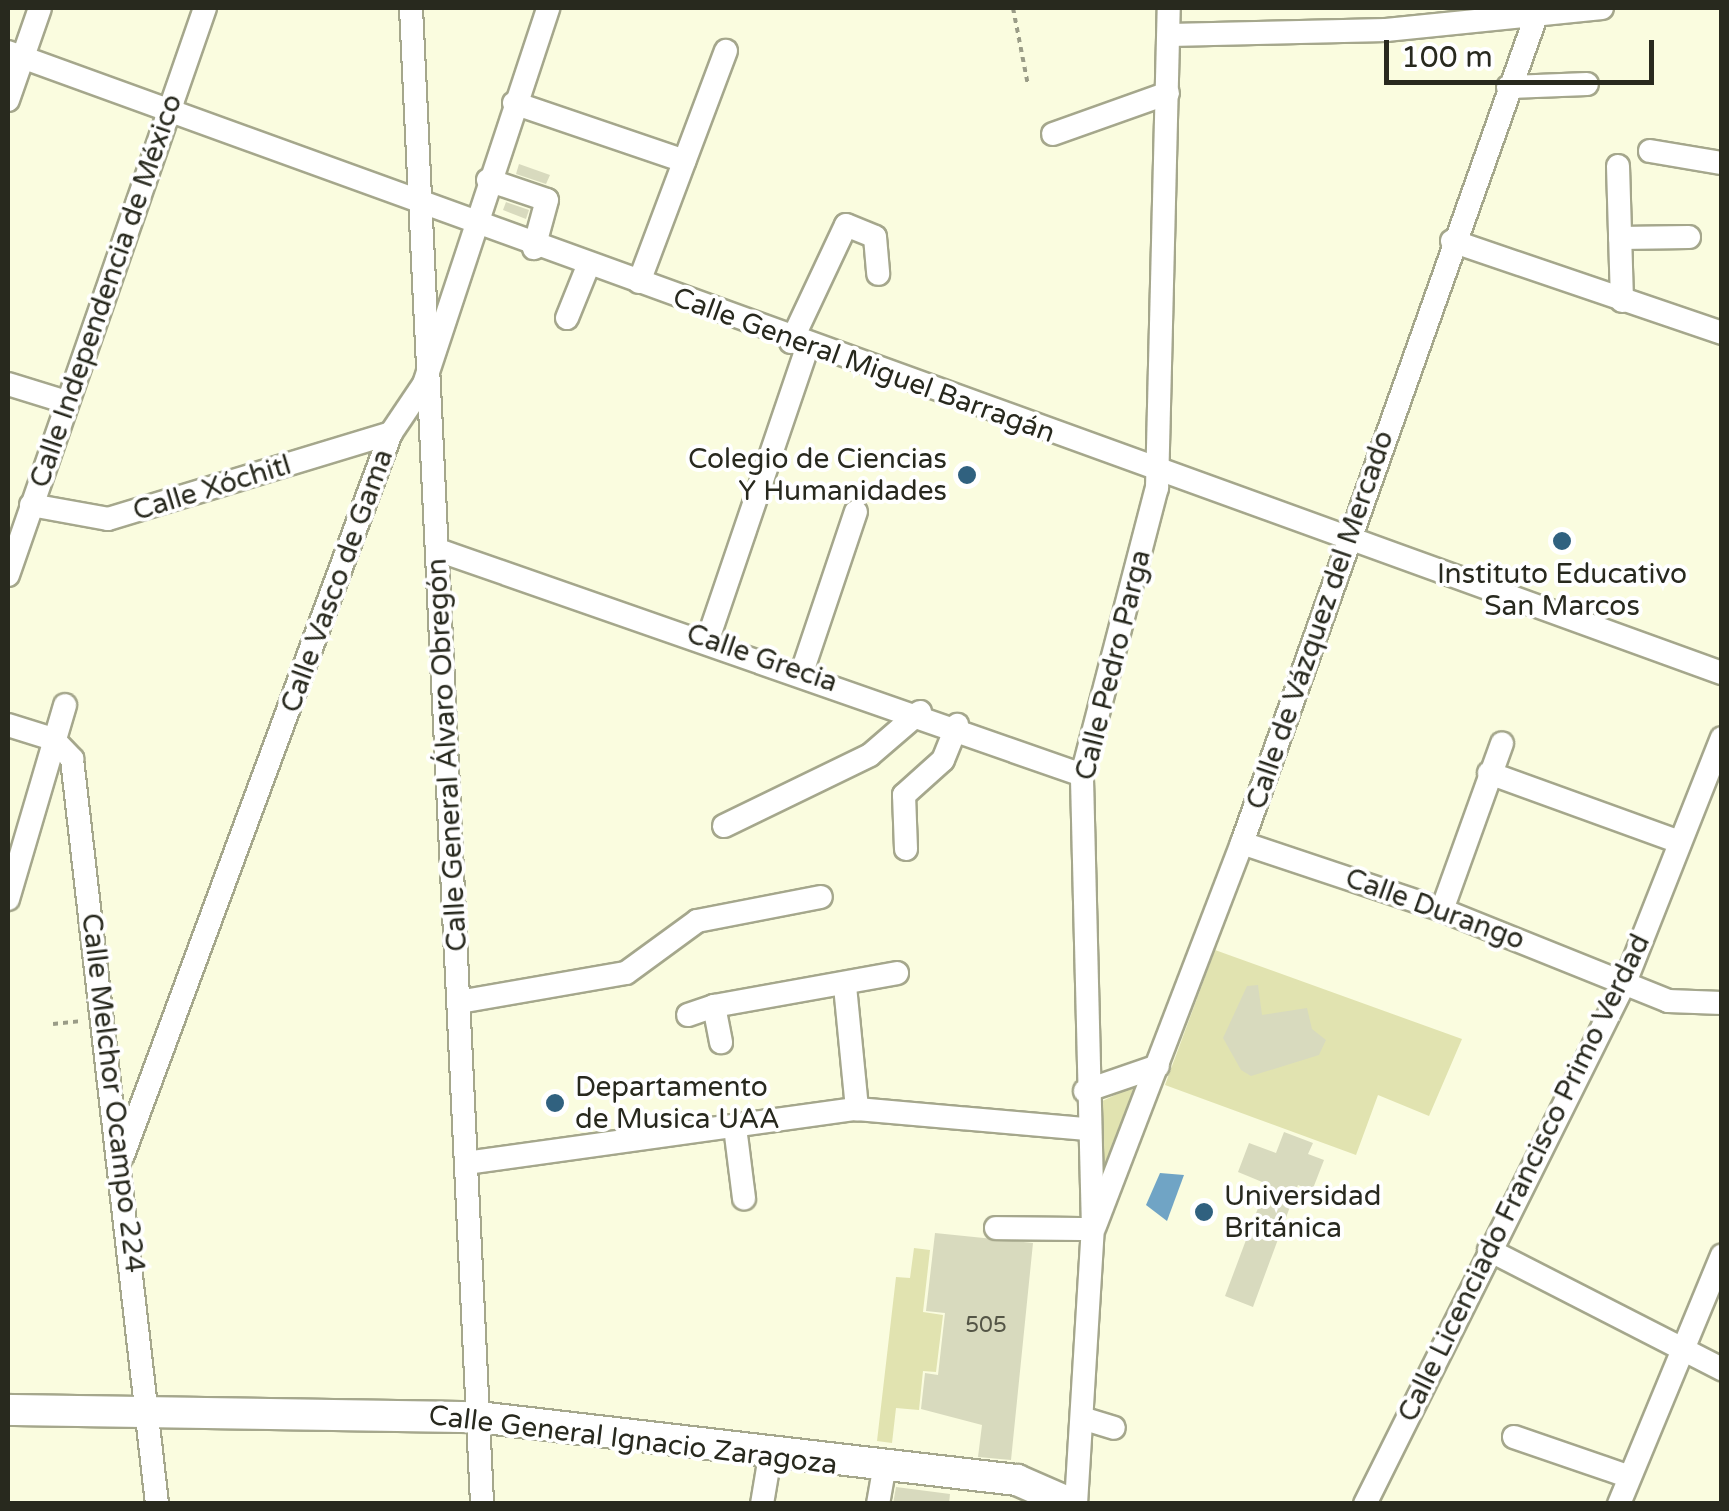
<!DOCTYPE html>
<meta charset="utf-8">
<style>
body{margin:0}
#map{position:relative;width:1729px;height:1511px;overflow:hidden;background:#fafcdf;font-family:"Varela Round",sans-serif}
div>[style]{position:absolute}
.green>*{inset:0;background:#e1e3b0}
.water>*{inset:0;background:#70a4c5}
.building>*{inset:0;background:#d8dabe}
.path>*{height:4px;margin-top:-2px;transform-origin:0;background:repeating-linear-gradient(90deg,#9a9c87 0 5px,transparent 0 10px)}
.roads{filter:drop-shadow(2px 0 #a5a78c) drop-shadow(-2px 0 #a5a78c) drop-shadow(0 2px #a5a78c) drop-shadow(0 -2px #a5a78c)}
.minor>*{height:22px;margin:-11px;padding:0 11px;transform-origin:11px;border-radius:11px;background:#fff}
.major>*{height:30px;margin:-15px;padding:0 15px;transform-origin:15px;border-radius:15px;background:#fff}
.dots>*{width:28px;height:28px;translate:-50% -50%;box-sizing:border-box;border:5px solid #fff;border-radius:50%}
span{translate:-50% -50%;white-space:nowrap;text-align:center;line-height:1.15;-webkit-text-stroke:8px #fff;paint-order:stroke}
.number-label{font-size:22px;color:#545546}
.number-label span{-webkit-text-stroke-width:0}
.street-label{font-size:28px;color:#28291e}
.poi-label{font-size:28px;color:#28291e}
.right{translate:-100% -50%;text-align:right}
.left{translate:0 -50%;text-align:left}
.frame{position:absolute;inset:0;border:10px solid #28291e;pointer-events:none}
.scale{position:absolute;left:1384px;top:40px;width:270px;height:45px;box-sizing:border-box;border:5px solid #28291e;border-top:0;padding-left:12px;font-size:30px;line-height:35px;white-space:nowrap;color:#28291e;-webkit-text-stroke:8px #fff;paint-order:stroke}
</style>
<div id="map">
<div class="green">
<div style="clip-path:polygon(1215px 950px,1462px 1039px,1429px 1116px,1378px 1095px,1356px 1155px,1165px 1085px)"></div>
<div style="clip-path:polygon(1136px 1085px,1093px 1195px,1094px 1105px)"></div>
<div style="clip-path:polygon(914px 1248px,930px 1250px,923px 1312px,943px 1315px,936px 1372px,923px 1371px,919px 1410px,896px 1408px,892px 1443px,877px 1441px,896px 1277px,910px 1278px)"></div>
</div>
<div class="water">
<div style="clip-path:polygon(1160px 1173px,1184px 1175px,1167px 1221px,1146px 1205px)"></div>
</div>
<div class="building">
<div style="clip-path:polygon(519px 164px,550px 175px,546px 184px,516px 174px)"></div>
<div style="clip-path:polygon(506px 202px,529px 210px,526px 219px,503px 210px)"></div>
<div style="clip-path:polygon(1258px 985px,1262px 1015px,1307px 1008px,1312px 1029px,1326px 1040px,1319px 1055px,1251px 1076px,1241px 1070px,1223px 1038px,1247px 986px)"></div>
<div style="clip-path:polygon(1284px 1132px,1313px 1143px,1308px 1154px,1324px 1160px,1312px 1191px,1298px 1185px,1253px 1307px,1225px 1296px,1267px 1184px,1238px 1172px,1249px 1143px,1276px 1153px)"></div>
<div style="clip-path:polygon(935px 1233px,1033px 1243px,1011px 1460px,978px 1457px,982px 1425px,921px 1409px,925px 1373px,938px 1375px,945px 1313px,926px 1311px)"></div>
<div style="clip-path:polygon(896px 1487px,950px 1494px,949px 1504px,893px 1504px)"></div>
</div>
<div class="path">
<div style="left:1013px;top:8px;width:78px;rotate:79deg"></div>
<div style="left:53px;top:1024px;width:30px;rotate:-6deg"></div>
</div>
<div class="roads">
<div class="minor">
<div style="left:411px;top:8px;width:1498px;rotate:87.28deg"></div>
<div style="left:1170px;top:35px;width:216px;rotate:-1.3deg"></div>
<div style="left:1386px;top:30px;width:217px;rotate:-5.8deg"></div>
<div style="left:8px;top:52px;width:1823px;rotate:19.92deg"></div>
<div style="left:1508px;top:87px;width:79px;rotate:-2.2deg"></div>
<div style="left:8px;top:100px;width:97px;rotate:-70.8deg"></div>
<div style="left:514px;top:103px;width:180px;rotate:18.8deg"></div>
<div style="left:1053px;top:134px;width:122px;rotate:-19.6deg"></div>
<div style="left:1650px;top:151px;width:73px;rotate:9.5deg"></div>
<div style="left:1618px;top:166px;width:135px;rotate:88.3deg"></div>
<div style="left:488px;top:180px;width:62px;rotate:18.7deg"></div>
<div style="left:547px;top:200px;width:50px;rotate:105.2deg"></div>
<div style="left:1620px;top:238px;width:69px;rotate:-0.8deg"></div>
<div style="left:1452px;top:241px;width:285px;rotate:18.8deg"></div>
<div style="left:639px;top:282px;width:247px;rotate:-69.4deg"></div>
<div style="left:567px;top:318px;width:56px;rotate:-68deg"></div>
<div style="left:791px;top:342px;width:129px;rotate:-64.8deg"></div>
<div style="left:846px;top:225px;width:31px;rotate:22deg"></div>
<div style="left:875px;top:237px;width:37px;rotate:85deg"></div>
<div style="left:8px;top:384px;width:61px;rotate:17.2deg"></div>
<div style="left:31px;top:505px;width:78px;rotate:10.3deg"></div>
<div style="left:108px;top:519px;width:296px;rotate:-16.9deg"></div>
<div style="left:438px;top:550px;width:682px;rotate:19.26deg"></div>
<div style="left:8px;top:575px;width:600px;rotate:-70.84deg"></div>
<div style="left:708px;top:639px;width:307px;rotate:-71.2deg"></div>
<div style="left:802px;top:672px;width:169px;rotate:-71.4deg"></div>
<div style="left:8px;top:725px;width:47px;rotate:17.3deg"></div>
<div style="left:53px;top:739px;width:28px;rotate:46deg"></div>
<div style="left:72px;top:759px;width:750px;rotate:83.49deg"></div>
<div style="left:1489px;top:773px;width:203px;rotate:19.9deg"></div>
<div style="left:724px;top:826px;width:162px;rotate:-25.9deg"></div>
<div style="left:870px;top:755px;width:66px;rotate:-40.7deg"></div>
<div style="left:1242px;top:843px;width:211px;rotate:18.5deg"></div>
<div style="left:1442px;top:910px;width:244px;rotate:21.9deg"></div>
<div style="left:1668px;top:1001px;width:54px;rotate:2.1deg"></div>
<div style="left:906px;top:849px;width:54px;rotate:-92.1deg"></div>
<div style="left:904px;top:795px;width:52px;rotate:-41.9deg"></div>
<div style="left:943px;top:760px;width:38px;rotate:-68deg"></div>
<div style="left:8px;top:899px;width:202px;rotate:-73.6deg"></div>
<div style="left:1442px;top:910px;width:177px;rotate:-70.2deg"></div>
<div style="left:845px;top:986px;width:124px;rotate:84.4deg"></div>
<div style="left:459px;top:1002px;width:169px;rotate:-9.9deg"></div>
<div style="left:626px;top:973px;width:88px;rotate:-36.2deg"></div>
<div style="left:697px;top:921px;width:126px;rotate:-11deg"></div>
<div style="left:714px;top:1006px;width:186px;rotate:-10.2deg"></div>
<div style="left:688px;top:1015px;width:28px;rotate:-19deg"></div>
<div style="left:714px;top:1006px;width:37px;rotate:79deg"></div>
<div style="left:1085px;top:1091px;width:77px;rotate:-18.9deg"></div>
<div style="left:735px;top:1127px;width:72px;rotate:82.8deg"></div>
<div style="left:123px;top:1155px;width:770px;rotate:-69.64deg"></div>
<div style="left:391px;top:433px;width:59px;rotate:-56deg"></div>
<div style="left:424px;top:384px;width:396px;rotate:-71.7deg"></div>
<div style="left:466px;top:1163px;width:395px;rotate:-7.9deg"></div>
<div style="left:857px;top:1109px;width:228px;rotate:5deg"></div>
<div style="left:1095px;top:1226px;width:410px;rotate:-69deg"></div>
<div style="left:1242px;top:843px;width:886px;rotate:-70.42deg"></div>
<div style="left:996px;top:1228px;width:97px;rotate:0.6deg"></div>
<div style="left:1489px;top:1250px;width:262px;rotate:27.1deg"></div>
<div style="left:1085px;top:1419px;width:30px;rotate:17deg"></div>
<div style="left:1514px;top:1437px;width:120px;rotate:19deg"></div>
<div style="left:762px;top:1504px;width:49px;rotate:-80.5deg"></div>
<div style="left:878px;top:1504px;width:35px;rotate:-80deg"></div>
<div style="left:1076px;top:1504px;width:276px;rotate:-86.5deg"></div>
<div style="left:1093px;top:1229px;width:454px;rotate:-91.4deg"></div>
<div style="left:1082px;top:775px;width:297px;rotate:-75.4deg"></div>
<div style="left:1157px;top:488px;width:480px;rotate:-88.6deg"></div>
<div style="left:1365px;top:1504px;width:585px;rotate:-63.52deg"></div>
<div style="left:1626px;top:980px;width:260px;rotate:-68.4deg"></div>
<div style="left:1619px;top:1504px;width:269px;rotate:-67.5deg"></div>
</div>
<div class="major">
<div style="left:8px;top:1410px;width:470px;rotate:0.9deg"></div>
<div style="left:478px;top:1417px;width:543px;rotate:6.67deg"></div>
<div style="left:1017px;top:1480px;width:60px;rotate:23.6deg"></div>
</div>
</div>
<div class="dots">
<div style="left:967px;top:475px;background:#30617f"></div>
<div style="left:1562px;top:541px;background:#30617f"></div>
<div style="left:555px;top:1103px;background:#30617f"></div>
<div style="left:1204px;top:1212px;background:#30617f"></div>
</div>
<div class="number-label">
<span style="left:986px;top:1326px">505</span>
</div>
<div class="street-label">
<span style="left:106px;top:291px;rotate:-71deg">Calle Independencia de México</span>
<span style="left:864px;top:365px;rotate:20deg">Calle General Miguel Barragán</span>
<span style="left:212px;top:488px;rotate:-17deg">Calle Xóchitl</span>
<span style="left:337px;top:581px;rotate:-70deg">Calle Vasco de Gama</span>
<span style="left:1320px;top:620px;rotate:-71deg">Calle de Vázquez del Mercado</span>
<span style="left:762px;top:658px;rotate:19deg">Calle Grecia</span>
<span style="left:1113px;top:665px;rotate:-76deg">Calle Pedro Parga</span>
<span style="left:447px;top:755px;rotate:-93deg">Calle General Álvaro Obregón</span>
<span style="left:1435px;top:909px;rotate:20deg">Calle Durango</span>
<span style="left:113px;top:1093px;rotate:83deg">Calle Melchor Ocampo 224</span>
<span style="left:1524px;top:1178px;rotate:-64deg">Calle Licenciado Francisco Primo Verdad</span>
<span style="left:633px;top:1440px;rotate:7deg">Calle General Ignacio Zaragoza</span>
</div>
<div class="poi-label">
<span class="right" style="left:947px;top:475px">Colegio de Ciencias<br>Y Humanidades</span>
<span style="left:1562px;top:590px">Instituto Educativo<br>San Marcos</span>
<span class="left" style="left:575px;top:1103px">Departamento<br>de Musica UAA</span>
<span class="left" style="left:1224px;top:1212px">Universidad<br>Británica</span>
</div>
<div class="frame"></div>
<div class="scale">100 m</div>
</div>
